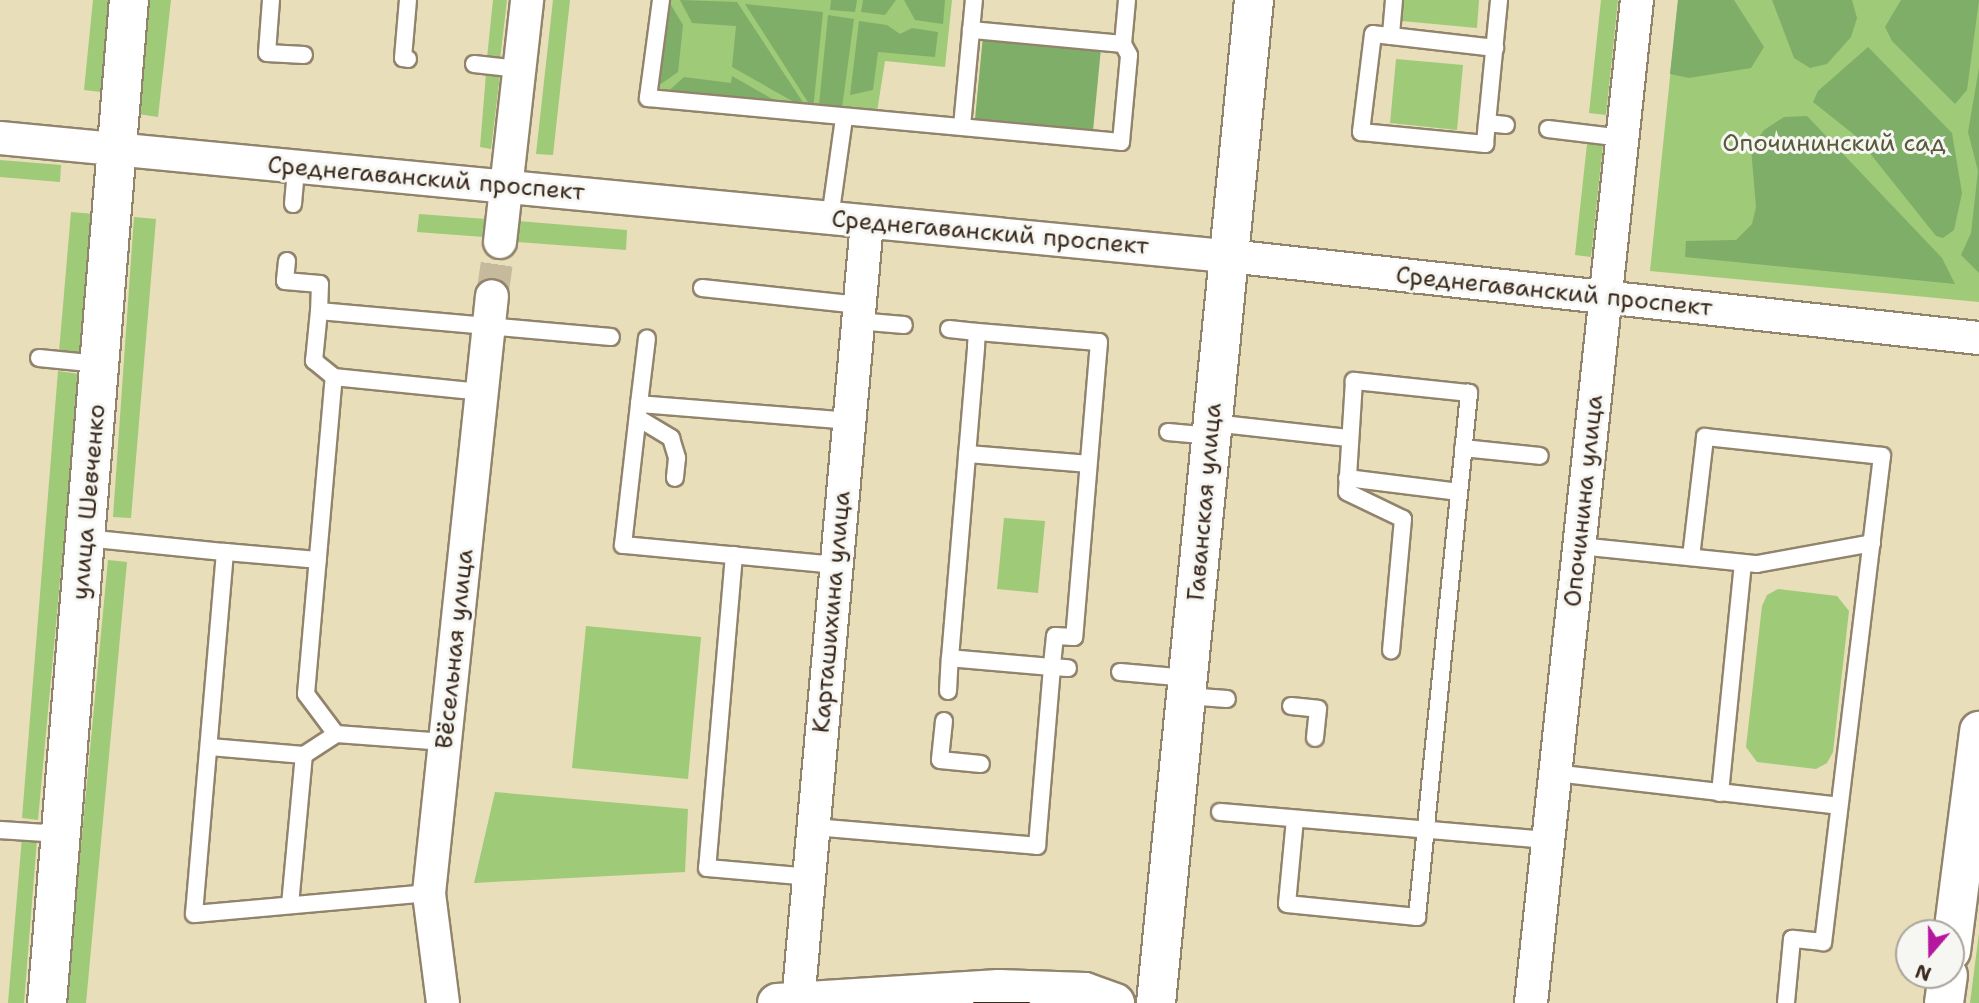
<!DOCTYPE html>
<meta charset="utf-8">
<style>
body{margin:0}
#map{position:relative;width:1979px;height:1003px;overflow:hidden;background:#e8deba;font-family:"Shantell Sans",sans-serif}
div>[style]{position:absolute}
.green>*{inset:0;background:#9fca77}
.forest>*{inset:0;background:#7fae68}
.minor-tunnel>*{height:32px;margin-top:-16px;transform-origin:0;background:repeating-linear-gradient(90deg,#c5ba9b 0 32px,transparent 0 48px)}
.roads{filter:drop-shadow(2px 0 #92846c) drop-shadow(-2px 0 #92846c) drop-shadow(0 2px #92846c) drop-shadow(0 -2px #92846c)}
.service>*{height:16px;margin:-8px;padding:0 8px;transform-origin:8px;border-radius:8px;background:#fff}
.minor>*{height:32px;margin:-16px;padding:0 16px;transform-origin:16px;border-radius:16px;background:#fff}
.tertiary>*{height:38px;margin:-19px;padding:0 19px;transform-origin:19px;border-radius:19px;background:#fff}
.secondary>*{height:38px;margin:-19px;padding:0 19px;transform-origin:19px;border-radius:19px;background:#fff}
.tram>*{height:2px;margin:-1px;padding:0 1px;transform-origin:1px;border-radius:1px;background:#3b2a1e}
span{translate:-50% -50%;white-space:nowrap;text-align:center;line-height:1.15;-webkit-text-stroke:6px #f6f6f2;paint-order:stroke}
.park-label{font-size:24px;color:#595a39}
.street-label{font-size:24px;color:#3b2a1e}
.north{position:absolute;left:1895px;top:919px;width:70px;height:70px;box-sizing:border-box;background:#f6f6f2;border:2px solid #aba49d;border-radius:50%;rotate:200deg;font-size:19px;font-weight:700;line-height:28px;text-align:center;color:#3b2a1e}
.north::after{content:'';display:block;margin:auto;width:24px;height:32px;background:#b5179e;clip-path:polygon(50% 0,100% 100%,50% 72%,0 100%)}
</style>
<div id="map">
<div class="green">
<div style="clip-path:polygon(93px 0,109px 0,101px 92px,84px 90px)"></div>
<div style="clip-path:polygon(150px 0,171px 0,158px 117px,138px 114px)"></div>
<div style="clip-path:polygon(493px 0,507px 0,500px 60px,487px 58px)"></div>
<div style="clip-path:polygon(553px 0,570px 0,553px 155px,536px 154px)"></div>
<div style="clip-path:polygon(668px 0,952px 0,945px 67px,885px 61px,876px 118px,658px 96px)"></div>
<div style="clip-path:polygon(1404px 0,1479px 0,1477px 28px,1402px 21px)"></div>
<div style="clip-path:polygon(1601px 0,1618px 0,1606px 115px,1589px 113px)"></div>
<div style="clip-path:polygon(1678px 0,1979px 0,1979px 302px,1650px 271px)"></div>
<div style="clip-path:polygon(1396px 59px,1463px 65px,1457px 130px,1390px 123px)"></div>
<div style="clip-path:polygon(486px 74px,500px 75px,491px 149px,480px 147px)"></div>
<div style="clip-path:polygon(1587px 144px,1603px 145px,1591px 257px,1575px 255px)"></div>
<div style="clip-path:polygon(0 160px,61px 165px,60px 182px,0 177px)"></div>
<div style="clip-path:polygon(71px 212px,94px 214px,79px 355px,59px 352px)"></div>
<div style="clip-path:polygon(419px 214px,486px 219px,484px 237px,417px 232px)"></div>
<div style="clip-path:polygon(134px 217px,156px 219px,131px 518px,113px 517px)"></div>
<div style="clip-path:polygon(518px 221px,627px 230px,626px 250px,517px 242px)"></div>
<div style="clip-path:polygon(58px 371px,79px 374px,38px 820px,22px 818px)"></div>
<div style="clip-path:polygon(1004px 518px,1045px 521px,1038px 593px,997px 589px)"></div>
<div style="clip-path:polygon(108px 560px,127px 562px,86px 1003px,66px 1003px)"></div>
<div style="clip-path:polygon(1778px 589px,1837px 596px,1849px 611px,1833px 752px,1827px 763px,1816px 769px,1757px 762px,1746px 747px,1762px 606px,1767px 595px)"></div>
<div style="clip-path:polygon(586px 626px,701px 637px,688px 779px,572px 768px)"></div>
<div style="clip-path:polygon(495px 792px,688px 809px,685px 872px,474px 883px)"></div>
<div style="clip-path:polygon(22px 837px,37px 839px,24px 1003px,8px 1003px)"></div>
<div style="clip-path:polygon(1979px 933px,1979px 1003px,1970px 1003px)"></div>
</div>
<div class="forest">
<div style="clip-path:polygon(668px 0,683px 25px,678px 72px,658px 86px)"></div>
<div style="clip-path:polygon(680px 0,737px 2px,808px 110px,732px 67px,736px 26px,692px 23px)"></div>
<div style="clip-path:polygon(831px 0,857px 0,855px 12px,830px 10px)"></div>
<div style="clip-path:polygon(863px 0,896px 0,885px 15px,861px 12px)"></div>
<div style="clip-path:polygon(904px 0,945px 0,943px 24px,915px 20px)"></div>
<div style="clip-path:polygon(1678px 0,1734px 0,1764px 47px,1751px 68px,1689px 78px,1670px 74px)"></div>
<div style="clip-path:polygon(1772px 0,1852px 0,1857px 18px,1851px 37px,1827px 64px,1810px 68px,1794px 58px)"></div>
<div style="clip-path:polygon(1901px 0,1979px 0,1967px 90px,1955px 104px,1892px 41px,1885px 27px)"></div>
<div style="clip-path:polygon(745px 4px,823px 12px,813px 110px)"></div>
<div style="clip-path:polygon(828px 15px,854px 19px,842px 108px,819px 105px)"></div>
<div style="clip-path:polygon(859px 21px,887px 25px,900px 34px,912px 28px,938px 32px,935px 57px,878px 52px,873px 90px,850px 95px)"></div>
<div style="clip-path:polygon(983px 36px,1101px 48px,1093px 131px,975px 119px)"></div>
<div style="clip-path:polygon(1868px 47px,1952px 133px,1962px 193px,1954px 230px,1943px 238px,1936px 236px,1857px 137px,1813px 102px,1818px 91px)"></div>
<div style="clip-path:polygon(1979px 68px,1979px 273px,1961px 255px,1971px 233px,1978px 171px,1968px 132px)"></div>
<div style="clip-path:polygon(732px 76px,790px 109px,663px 96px,684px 77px,731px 83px)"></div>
<div style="clip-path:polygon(1807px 116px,1942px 258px,1955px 284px,1685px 257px,1686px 241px,1736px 240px,1752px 224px,1756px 207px,1751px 148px,1764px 130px,1784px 117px)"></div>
</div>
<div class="minor-tunnel">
<div style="left:492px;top:296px;width:55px;rotate:-81.6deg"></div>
</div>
<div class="roads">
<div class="service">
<div style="left:271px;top:0;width:53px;rotate:94.3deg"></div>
<div style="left:267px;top:53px;width:37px;rotate:3deg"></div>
<div style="left:661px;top:0;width:99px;rotate:97.6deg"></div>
<div style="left:648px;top:98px;width:475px;rotate:5.3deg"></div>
<div style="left:1121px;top:142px;width:87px;rotate:-84.7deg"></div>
<div style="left:1129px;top:55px;width:13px;rotate:-119deg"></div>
<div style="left:1123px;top:44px;width:153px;rotate:-174.7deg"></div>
<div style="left:1394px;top:0;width:36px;rotate:95deg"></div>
<div style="left:1391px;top:36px;width:18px;rotate:-174deg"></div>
<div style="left:1373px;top:34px;width:99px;rotate:97deg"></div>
<div style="left:1361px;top:132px;width:125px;rotate:5.5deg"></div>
<div style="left:1485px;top:144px;width:21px;rotate:-85deg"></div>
<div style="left:1487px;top:123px;width:19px;rotate:6deg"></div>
<div style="left:1391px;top:36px;width:105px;rotate:6.6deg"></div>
<div style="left:1123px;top:44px;width:44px;rotate:-84.8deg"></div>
<div style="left:408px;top:59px;width:5px;rotate:-169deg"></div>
<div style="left:403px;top:58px;width:58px;rotate:-85.1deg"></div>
<div style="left:474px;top:64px;width:45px;rotate:6.3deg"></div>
<div style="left:1487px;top:123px;width:124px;rotate:-84.4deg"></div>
<div style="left:962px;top:126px;width:127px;rotate:-84.6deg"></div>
<div style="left:1548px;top:129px;width:75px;rotate:6.9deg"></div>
<div style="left:293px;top:204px;width:37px;rotate:-85deg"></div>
<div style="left:830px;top:218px;width:100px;rotate:-82deg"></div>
<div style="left:287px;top:261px;width:20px;rotate:96deg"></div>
<div style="left:285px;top:281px;width:35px;rotate:5deg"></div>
<div style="left:320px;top:284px;width:27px;rotate:92deg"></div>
<div style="left:702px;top:288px;width:158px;rotate:6.2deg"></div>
<div style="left:857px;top:321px;width:47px;rotate:4.9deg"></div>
<div style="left:949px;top:329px;width:28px;rotate:6deg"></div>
<div style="left:39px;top:358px;width:60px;rotate:5.7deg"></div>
<div style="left:334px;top:377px;width:26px;rotate:-141deg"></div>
<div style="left:314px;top:361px;width:50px;rotate:-84.3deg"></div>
<div style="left:319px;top:311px;width:293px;rotate:5.1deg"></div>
<div style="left:639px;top:404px;width:66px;rotate:-83.1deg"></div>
<div style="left:638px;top:418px;width:39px;rotate:31deg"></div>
<div style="left:671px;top:438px;width:21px;rotate:73deg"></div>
<div style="left:677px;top:458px;width:20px;rotate:96deg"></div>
<div style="left:1213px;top:423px;width:136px;rotate:6.3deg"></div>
<div style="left:1168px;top:432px;width:44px;rotate:5.2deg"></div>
<div style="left:1463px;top:448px;width:77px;rotate:5.9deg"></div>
<div style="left:967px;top:454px;width:121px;rotate:4.7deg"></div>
<div style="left:1347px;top:478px;width:113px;rotate:7.1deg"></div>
<div style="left:86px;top:538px;width:140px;rotate:5.8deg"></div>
<div style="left:225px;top:552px;width:363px;rotate:94.9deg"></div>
<div style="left:194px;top:914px;width:236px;rotate:-5.1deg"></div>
<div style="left:1579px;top:546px;width:179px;rotate:5.8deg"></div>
<div style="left:1757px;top:564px;width:117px;rotate:-10.3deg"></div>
<div style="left:225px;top:552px;width:93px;rotate:4.9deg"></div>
<div style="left:734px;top:555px;width:314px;rotate:94.9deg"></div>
<div style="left:707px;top:868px;width:102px;rotate:5deg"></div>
<div style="left:1691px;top:557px;width:121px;rotate:-83.3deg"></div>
<div style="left:1705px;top:437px;width:178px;rotate:6.1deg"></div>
<div style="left:1882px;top:456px;width:490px;rotate:96.9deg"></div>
<div style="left:1823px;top:942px;width:31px;rotate:-174deg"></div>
<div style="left:1792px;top:939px;width:64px;rotate:95.4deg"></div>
<div style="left:836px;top:565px;width:214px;rotate:-174.6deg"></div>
<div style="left:623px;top:545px;width:142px;rotate:-83.5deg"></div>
<div style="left:639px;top:404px;width:211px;rotate:4.6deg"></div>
<div style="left:1120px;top:672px;width:68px;rotate:5deg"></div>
<div style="left:948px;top:691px;width:33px;rotate:-87deg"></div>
<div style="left:950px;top:658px;width:313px;rotate:-85.2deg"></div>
<div style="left:976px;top:346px;width:14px;rotate:-86deg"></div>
<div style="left:977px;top:332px;width:122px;rotate:4.7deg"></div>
<div style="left:1099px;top:342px;width:296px;rotate:94.8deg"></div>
<div style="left:1074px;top:637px;width:19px;rotate:-177deg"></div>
<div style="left:1055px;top:636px;width:31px;rotate:96deg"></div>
<div style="left:1052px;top:667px;width:102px;rotate:-175deg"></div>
<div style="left:1186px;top:696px;width:41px;rotate:4.2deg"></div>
<div style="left:1291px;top:706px;width:27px;rotate:6deg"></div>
<div style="left:1318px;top:709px;width:29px;rotate:96deg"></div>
<div style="left:944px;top:721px;width:39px;rotate:96deg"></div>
<div style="left:940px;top:760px;width:41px;rotate:5.6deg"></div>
<div style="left:445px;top:742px;width:109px;rotate:-175.8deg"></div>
<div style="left:336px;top:734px;width:50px;rotate:-126.9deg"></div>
<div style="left:306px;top:694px;width:318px;rotate:-85deg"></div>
<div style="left:334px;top:377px;width:149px;rotate:5.8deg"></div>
<div style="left:210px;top:747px;width:94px;rotate:4.9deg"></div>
<div style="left:304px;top:755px;width:38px;rotate:-33deg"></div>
<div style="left:1555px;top:773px;width:286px;rotate:6.6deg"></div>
<div style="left:1720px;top:793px;width:231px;rotate:-84.3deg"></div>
<div style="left:1220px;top:812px;width:329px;rotate:4.9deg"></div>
<div style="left:1295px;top:819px;width:85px;rotate:95.4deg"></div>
<div style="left:1287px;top:904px;width:131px;rotate:5.7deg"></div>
<div style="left:1417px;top:917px;width:527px;rotate:-84.33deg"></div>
<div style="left:1469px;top:393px;width:116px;rotate:-174deg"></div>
<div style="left:1354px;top:381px;width:111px;rotate:93.6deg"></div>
<div style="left:1347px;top:492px;width:62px;rotate:25.7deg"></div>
<div style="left:1403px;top:519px;width:132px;rotate:95.2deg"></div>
<div style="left:813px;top:827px;width:225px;rotate:4.8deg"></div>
<div style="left:1037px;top:846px;width:180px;rotate:-85.2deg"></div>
<div style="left:1052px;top:667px;width:16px;rotate:4deg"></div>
<div style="left:0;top:830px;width:60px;rotate:3.8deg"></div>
<div style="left:290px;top:905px;width:151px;rotate:-84.7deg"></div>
</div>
<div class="minor">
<div style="left:0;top:138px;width:1253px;rotate:5.5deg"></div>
<div style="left:1247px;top:258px;width:736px;rotate:6.24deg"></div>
<div style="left:500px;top:242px;width:244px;rotate:-83.6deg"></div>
<div style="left:443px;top:1003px;width:111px;rotate:-97.3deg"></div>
<div style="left:429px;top:893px;width:600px;rotate:-83.98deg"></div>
<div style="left:798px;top:1003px;width:784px;rotate:-84.95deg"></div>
<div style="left:1531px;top:1003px;width:1009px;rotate:-83.97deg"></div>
</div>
<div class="tertiary">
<div style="left:47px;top:1003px;width:1006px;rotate:-85.33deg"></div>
<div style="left:1156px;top:1003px;width:1008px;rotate:-84.42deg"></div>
</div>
<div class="secondary">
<div style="left:1951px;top:951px;width:222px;rotate:-82.7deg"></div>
<div style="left:777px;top:1003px;width:222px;rotate:-3.6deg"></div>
<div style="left:999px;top:989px;width:86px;rotate:2deg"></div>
<div style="left:1085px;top:992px;width:32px;rotate:20deg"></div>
<div style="left:1944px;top:1003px;width:28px;rotate:-82deg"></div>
</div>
</div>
<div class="tram">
<div style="left:974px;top:1003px;width:55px"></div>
</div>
<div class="park-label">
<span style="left:1834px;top:144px">Опочининский сад</span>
</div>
<div class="street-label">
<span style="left:426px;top:179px;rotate:5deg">Среднегаванский проспект</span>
<span style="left:990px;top:233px;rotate:5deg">Среднегаванский проспект</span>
<span style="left:1554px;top:292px;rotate:6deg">Среднегаванский проспект</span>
<span style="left:1584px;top:501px;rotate:-84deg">Опочинина улица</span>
<span style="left:89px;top:502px;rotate:-85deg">улица Шевченко</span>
<span style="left:1205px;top:502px;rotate:-85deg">Гаванская улица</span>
<span style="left:832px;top:612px;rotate:-85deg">Карташихина улица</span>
<span style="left:455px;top:649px;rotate:-84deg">Вёсельная улица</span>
</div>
<div class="north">N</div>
</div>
